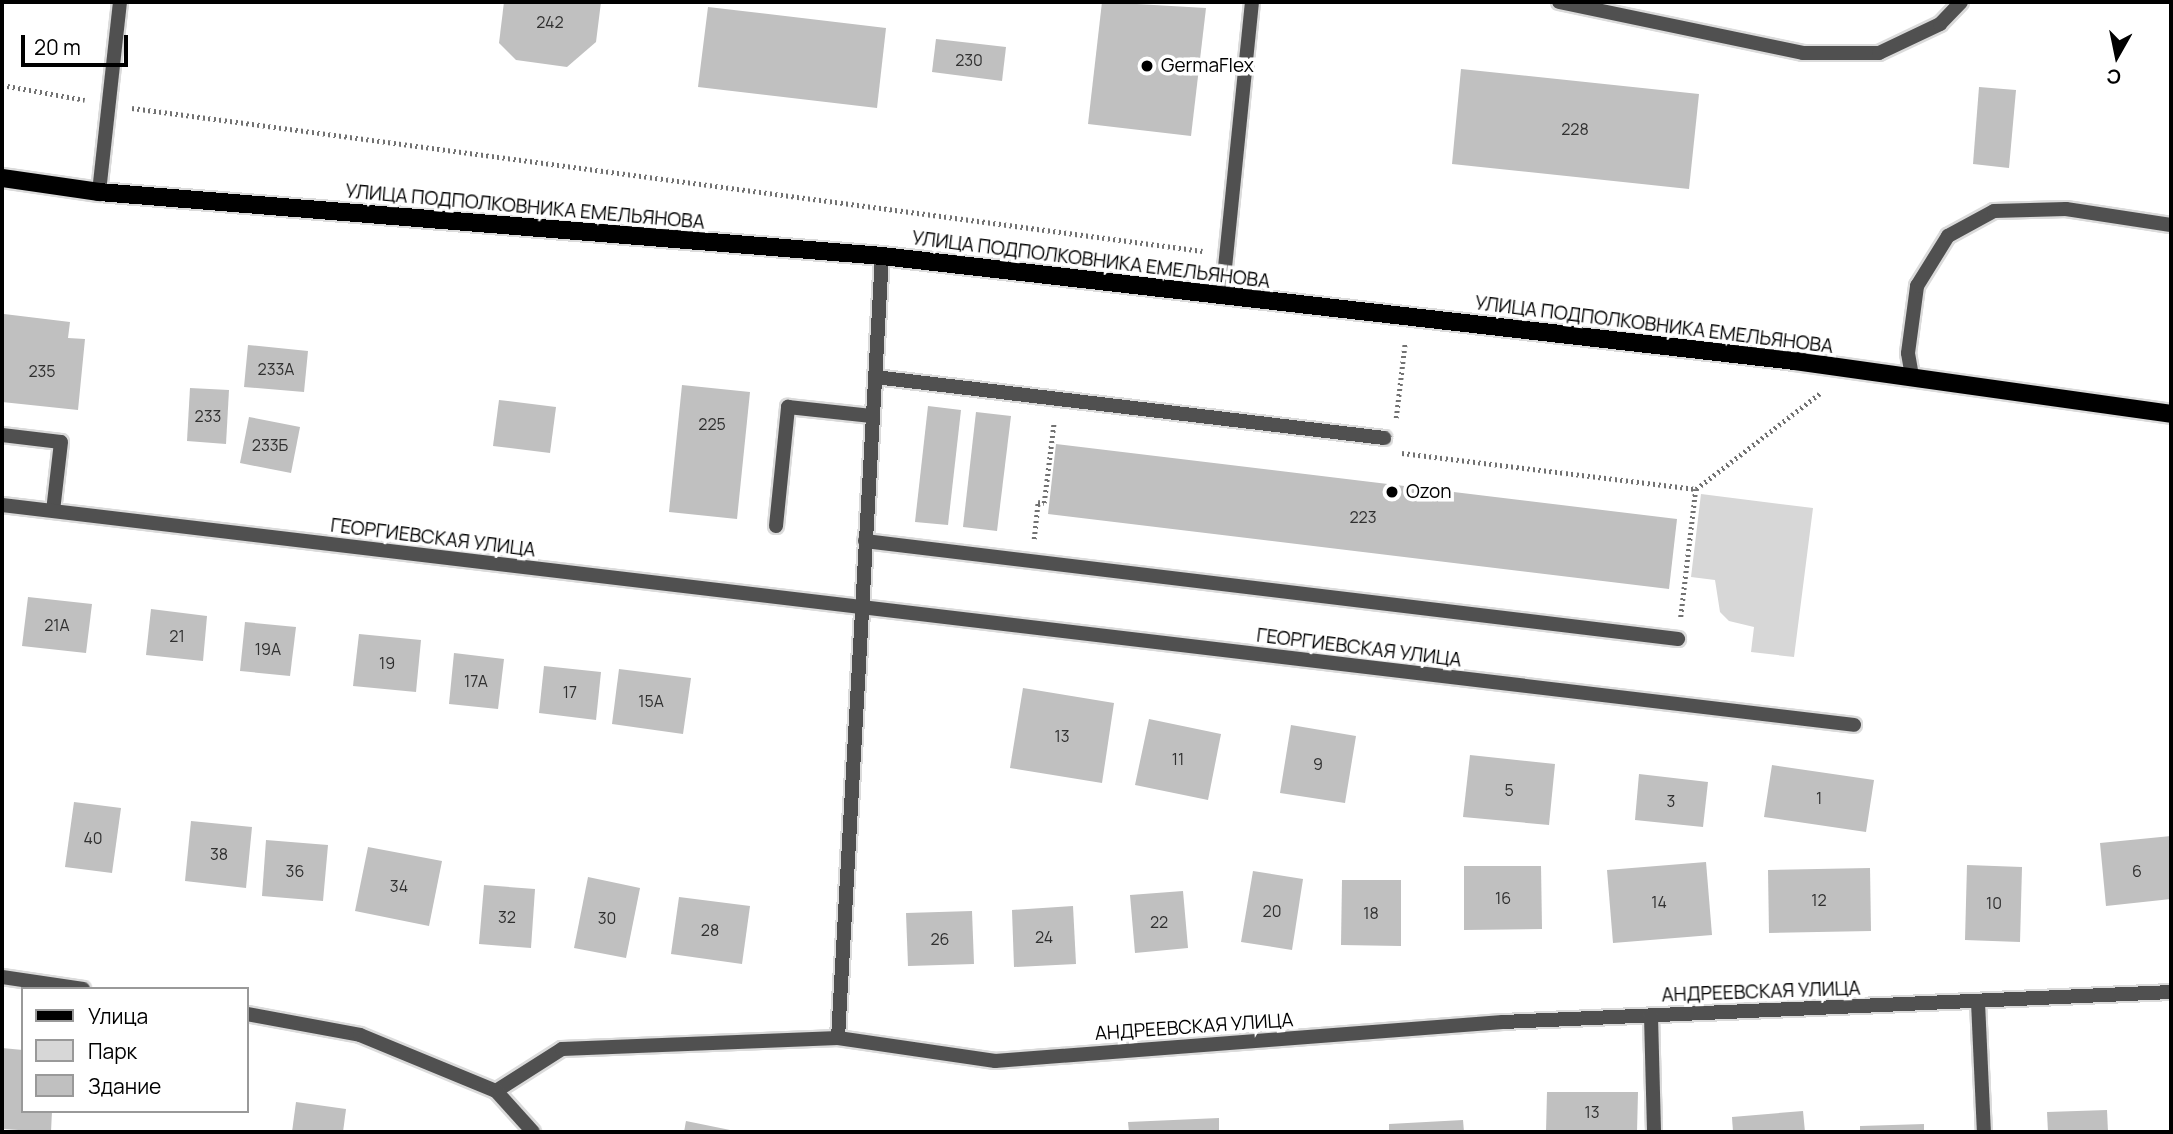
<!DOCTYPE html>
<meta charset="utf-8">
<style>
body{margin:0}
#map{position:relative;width:2173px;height:1134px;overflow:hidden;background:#fff;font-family:Manrope,sans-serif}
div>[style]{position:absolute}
.green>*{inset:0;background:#d7d7d7}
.building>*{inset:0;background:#c0c0c0}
.path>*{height:4.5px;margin-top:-2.25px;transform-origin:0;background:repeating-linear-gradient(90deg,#727272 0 2px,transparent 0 5.5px)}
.roads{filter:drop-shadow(2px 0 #dbdbdb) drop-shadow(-2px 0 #dbdbdb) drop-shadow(0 2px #dbdbdb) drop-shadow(0 -2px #dbdbdb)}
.lane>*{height:14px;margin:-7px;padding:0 7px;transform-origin:7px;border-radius:7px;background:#505050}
.street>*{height:14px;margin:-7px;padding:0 7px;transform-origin:7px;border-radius:7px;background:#505050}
.primary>*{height:18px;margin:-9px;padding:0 9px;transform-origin:9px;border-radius:9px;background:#000}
.dots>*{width:19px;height:19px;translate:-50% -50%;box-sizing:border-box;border:4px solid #fff;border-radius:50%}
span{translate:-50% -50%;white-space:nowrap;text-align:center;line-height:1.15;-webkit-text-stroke:7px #fff;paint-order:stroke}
.number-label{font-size:16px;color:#303030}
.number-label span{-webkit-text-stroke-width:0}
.poi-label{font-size:19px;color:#000}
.left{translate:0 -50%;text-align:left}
.street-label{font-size:19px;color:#000}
.frame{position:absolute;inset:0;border:4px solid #000;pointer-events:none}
.legend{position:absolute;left:21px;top:987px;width:228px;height:126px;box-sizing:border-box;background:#fff;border:2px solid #999;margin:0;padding:9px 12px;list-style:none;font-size:21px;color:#000}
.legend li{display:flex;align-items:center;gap:14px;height:35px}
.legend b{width:35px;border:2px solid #999}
.north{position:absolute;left:2082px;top:21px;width:70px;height:70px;-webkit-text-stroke:5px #fff;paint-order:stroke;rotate:189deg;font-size:19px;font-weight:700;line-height:28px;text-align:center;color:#000}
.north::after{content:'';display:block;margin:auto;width:24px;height:32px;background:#000;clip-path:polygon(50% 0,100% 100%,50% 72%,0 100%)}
.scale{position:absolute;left:21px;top:35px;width:107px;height:32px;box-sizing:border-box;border:4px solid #000;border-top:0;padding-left:9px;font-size:21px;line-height:24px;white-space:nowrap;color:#000;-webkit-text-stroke:5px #fff;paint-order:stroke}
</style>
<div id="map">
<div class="green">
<div style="clip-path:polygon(1701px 494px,1813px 508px,1794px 657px,1751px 652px,1754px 627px,1729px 621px,1720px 612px,1715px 580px,1691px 577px)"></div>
</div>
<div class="building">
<div style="clip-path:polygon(504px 2px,601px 2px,596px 42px,567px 67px,516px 60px,499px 43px)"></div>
<div style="clip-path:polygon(1102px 2px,1206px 8px,1191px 136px,1088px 124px)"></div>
<div style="clip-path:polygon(708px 7px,886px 28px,877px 108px,698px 87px)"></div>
<div style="clip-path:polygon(936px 39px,1006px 47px,1002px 81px,932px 72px)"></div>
<div style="clip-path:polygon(1461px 69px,1699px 94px,1689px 189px,1452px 164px)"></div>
<div style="clip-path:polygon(1979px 87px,2016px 90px,2009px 168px,1973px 164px)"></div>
<div style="clip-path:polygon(4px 314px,70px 322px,68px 338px,85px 339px,78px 410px,2px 402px)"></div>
<div style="clip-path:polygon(248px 345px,308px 351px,304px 392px,244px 387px)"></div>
<div style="clip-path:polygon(682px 385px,750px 392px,737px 519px,669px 512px)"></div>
<div style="clip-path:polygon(190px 388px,229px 390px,226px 444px,187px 441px)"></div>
<div style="clip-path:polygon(499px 400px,556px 407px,550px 453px,493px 446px)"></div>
<div style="clip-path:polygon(928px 406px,961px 410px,948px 525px,915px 522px)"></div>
<div style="clip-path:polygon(976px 412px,1011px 416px,997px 531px,963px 527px)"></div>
<div style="clip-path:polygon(249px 417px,300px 427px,291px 473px,240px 463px)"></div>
<div style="clip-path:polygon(1056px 444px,1677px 519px,1669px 589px,1048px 514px)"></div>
<div style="clip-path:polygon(28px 597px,92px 604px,86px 653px,22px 646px)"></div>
<div style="clip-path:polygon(151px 609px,207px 616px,203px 661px,146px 655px)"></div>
<div style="clip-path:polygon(245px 622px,296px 627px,290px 676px,240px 671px)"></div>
<div style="clip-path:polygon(359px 634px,421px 640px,416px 692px,353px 686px)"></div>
<div style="clip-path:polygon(454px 653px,504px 659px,498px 709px,449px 704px)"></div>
<div style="clip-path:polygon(544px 666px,601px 672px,596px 720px,539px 713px)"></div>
<div style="clip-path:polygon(619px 669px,691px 678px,683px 734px,612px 724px)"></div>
<div style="clip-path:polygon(1023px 688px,1114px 703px,1102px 783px,1010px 768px)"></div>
<div style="clip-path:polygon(1149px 719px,1221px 734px,1208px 800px,1135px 785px)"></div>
<div style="clip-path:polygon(1291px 725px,1356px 736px,1345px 803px,1280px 793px)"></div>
<div style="clip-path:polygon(1470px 755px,1555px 764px,1549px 825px,1463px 817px)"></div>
<div style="clip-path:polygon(1772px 765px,1874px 780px,1866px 832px,1764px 817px)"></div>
<div style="clip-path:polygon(1639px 774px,1708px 782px,1703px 827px,1635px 820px)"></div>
<div style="clip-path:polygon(74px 802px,121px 808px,112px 873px,65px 867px)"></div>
<div style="clip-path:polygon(191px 821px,252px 827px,246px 888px,185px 881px)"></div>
<div style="clip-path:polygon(2171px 836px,2171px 899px,2106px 906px,2100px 843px)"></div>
<div style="clip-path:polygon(266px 840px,328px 845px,323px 901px,262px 896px)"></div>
<div style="clip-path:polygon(368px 847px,442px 861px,429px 926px,355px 911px)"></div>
<div style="clip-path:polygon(1706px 862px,1712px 935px,1613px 943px,1607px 870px)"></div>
<div style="clip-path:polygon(1967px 865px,2022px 867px,2020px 942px,1965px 940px)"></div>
<div style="clip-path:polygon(1464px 866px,1541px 866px,1542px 929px,1464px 930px)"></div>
<div style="clip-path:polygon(1870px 868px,1871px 931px,1769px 933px,1768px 870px)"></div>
<div style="clip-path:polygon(1253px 871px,1303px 879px,1292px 950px,1241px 942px)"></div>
<div style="clip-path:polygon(588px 877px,640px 888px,626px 958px,574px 948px)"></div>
<div style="clip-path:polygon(1342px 880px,1401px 880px,1401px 946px,1341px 945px)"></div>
<div style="clip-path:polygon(484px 885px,535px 889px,531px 948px,479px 944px)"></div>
<div style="clip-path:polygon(1183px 891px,1188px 948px,1135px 953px,1130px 895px)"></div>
<div style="clip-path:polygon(679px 897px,750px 906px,742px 964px,671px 954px)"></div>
<div style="clip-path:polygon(1073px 906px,1076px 964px,1014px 967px,1012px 910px)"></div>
<div style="clip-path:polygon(972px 911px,974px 964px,908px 966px,906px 913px)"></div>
<div style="clip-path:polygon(2px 1048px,23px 1050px,23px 1111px,52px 1111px,51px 1132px,2px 1129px)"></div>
<div style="clip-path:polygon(1547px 1092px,1638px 1092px,1637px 1132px,1546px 1132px)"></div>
<div style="clip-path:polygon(296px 1102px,346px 1109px,343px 1132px,292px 1132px)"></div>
<div style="clip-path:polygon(2107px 1110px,2108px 1132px,2048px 1132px,2047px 1112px)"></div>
<div style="clip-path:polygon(1803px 1111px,1805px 1132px,1733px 1132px,1732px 1117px)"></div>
<div style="clip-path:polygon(1219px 1118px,1219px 1132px,1129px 1132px,1128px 1122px)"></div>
<div style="clip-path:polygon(1463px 1120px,1464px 1132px,1389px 1132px,1389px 1124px)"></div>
<div style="clip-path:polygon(686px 1121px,735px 1131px,735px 1132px,684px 1132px)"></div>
<div style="clip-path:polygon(1924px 1124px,1924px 1132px,1860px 1132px,1860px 1126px)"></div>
</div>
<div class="path">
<div style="left:2px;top:85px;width:84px;rotate:10.2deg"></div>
<div style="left:132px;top:108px;width:1080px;rotate:7.61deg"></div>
<div style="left:1396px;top:418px;width:76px;rotate:-83.2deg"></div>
<div style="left:1402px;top:453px;width:296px;rotate:7deg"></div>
<div style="left:1696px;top:489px;width:129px;rotate:96.7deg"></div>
<div style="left:1696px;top:489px;width:157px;rotate:-37.7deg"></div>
<div style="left:1034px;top:539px;width:37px;rotate:-84deg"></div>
<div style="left:1038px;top:502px;width:6px;rotate:9deg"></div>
<div style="left:1044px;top:503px;width:82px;rotate:-83deg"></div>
</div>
<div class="roads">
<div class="lane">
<div style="left:875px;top:377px;width:513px;rotate:6.83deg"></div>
<div style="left:2px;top:435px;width:59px;rotate:6.8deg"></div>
<div style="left:61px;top:442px;width:69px;rotate:96.6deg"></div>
<div style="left:776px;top:526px;width:120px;rotate:-84.2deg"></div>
<div style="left:788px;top:407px;width:84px;rotate:6.1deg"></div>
<div style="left:865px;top:541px;width:819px;rotate:6.87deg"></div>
</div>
<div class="street">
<div style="left:1559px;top:2px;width:249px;rotate:11.8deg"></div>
<div style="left:1803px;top:53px;width:76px"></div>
<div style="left:1879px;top:53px;width:68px;rotate:-25.4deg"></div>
<div style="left:1940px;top:24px;width:30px;rotate:-46deg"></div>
<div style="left:99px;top:192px;width:191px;rotate:-83.7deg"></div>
<div style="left:1222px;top:297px;width:297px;rotate:-84.2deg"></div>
<div style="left:1912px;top:376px;width:23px;rotate:-100deg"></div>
<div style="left:1908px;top:353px;width:68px;rotate:-82.3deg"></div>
<div style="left:1917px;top:286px;width:59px;rotate:-58.2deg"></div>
<div style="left:1948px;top:236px;width:52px;rotate:-28.5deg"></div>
<div style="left:1994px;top:211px;width:72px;rotate:-1.6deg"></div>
<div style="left:2066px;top:209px;width:106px;rotate:8.7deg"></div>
<div style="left:2px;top:505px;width:1865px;rotate:6.77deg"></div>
<div style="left:2px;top:977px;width:82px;rotate:8.4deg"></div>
<div style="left:1978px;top:1002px;width:130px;rotate:87.4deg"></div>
<div style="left:247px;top:1014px;width:115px;rotate:10.5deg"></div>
<div style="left:360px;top:1035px;width:147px;rotate:22.4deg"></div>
<div style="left:496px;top:1091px;width:78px;rotate:-32.5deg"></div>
<div style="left:562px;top:1049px;width:276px;rotate:-2.3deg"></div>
<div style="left:838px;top:1038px;width:159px;rotate:8.3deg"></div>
<div style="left:995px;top:1061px;width:509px;rotate:-4.39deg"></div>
<div style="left:1503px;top:1022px;width:669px;rotate:-2.57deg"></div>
<div style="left:1651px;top:1016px;width:116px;rotate:88.5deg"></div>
<div style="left:838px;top:1038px;width:783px;rotate:-86.78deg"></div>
<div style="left:496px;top:1091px;width:55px;rotate:47.9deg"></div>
</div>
<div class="primary">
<div style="left:2px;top:178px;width:98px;rotate:8.2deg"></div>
<div style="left:99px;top:192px;width:786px;rotate:4.67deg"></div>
<div style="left:882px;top:256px;width:919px;rotate:6.56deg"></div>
<div style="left:1795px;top:361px;width:380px;rotate:8deg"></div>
</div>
</div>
<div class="dots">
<div style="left:1147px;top:66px;background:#000"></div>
<div style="left:1392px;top:492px;background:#000"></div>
</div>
<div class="number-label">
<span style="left:550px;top:22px">242</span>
<span style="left:969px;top:60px">230</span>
<span style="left:1575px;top:129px">228</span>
<span style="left:276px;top:369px">233А</span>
<span style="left:42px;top:371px">235</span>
<span style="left:208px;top:416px">233</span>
<span style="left:712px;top:424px">225</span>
<span style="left:270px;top:445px">233Б</span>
<span style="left:1363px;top:517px">223</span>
<span style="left:57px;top:625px">21А</span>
<span style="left:177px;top:636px">21</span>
<span style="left:268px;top:649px">19А</span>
<span style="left:387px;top:663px">19</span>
<span style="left:476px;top:681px">17А</span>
<span style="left:570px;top:692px">17</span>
<span style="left:651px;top:701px">15А</span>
<span style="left:1062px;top:736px">13</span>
<span style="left:1178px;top:759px">11</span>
<span style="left:1318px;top:764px">9</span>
<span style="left:1509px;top:790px">5</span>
<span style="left:1819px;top:798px">1</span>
<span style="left:1671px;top:801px">3</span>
<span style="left:93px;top:838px">40</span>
<span style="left:219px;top:854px">38</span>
<span style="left:295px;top:871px">36</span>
<span style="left:2137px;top:871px">6</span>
<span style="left:399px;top:886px">34</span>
<span style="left:1503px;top:898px">16</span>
<span style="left:1819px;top:900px">12</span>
<span style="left:1659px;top:902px">14</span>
<span style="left:1994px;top:903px">10</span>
<span style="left:1272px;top:911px">20</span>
<span style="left:1371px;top:913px">18</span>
<span style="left:507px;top:917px">32</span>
<span style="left:607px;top:918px">30</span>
<span style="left:1159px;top:922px">22</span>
<span style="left:710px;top:930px">28</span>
<span style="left:1044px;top:937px">24</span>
<span style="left:940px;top:939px">26</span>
<span style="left:1592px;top:1112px">13</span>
</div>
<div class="poi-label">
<span class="left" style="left:1161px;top:66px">GermaFlex</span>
<span class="left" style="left:1406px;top:492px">Ozon</span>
</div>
<div class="street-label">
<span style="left:525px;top:207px;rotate:5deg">УЛИЦА ПОДПОЛКОВНИКА ЕМЕЛЬЯНОВА</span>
<span style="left:1091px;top:260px;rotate:7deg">УЛИЦА ПОДПОЛКОВНИКА ЕМЕЛЬЯНОВА</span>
<span style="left:1654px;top:325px;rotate:7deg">УЛИЦА ПОДПОЛКОВНИКА ЕМЕЛЬЯНОВА</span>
<span style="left:433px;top:538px;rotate:7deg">ГЕОРГИЕВСКАЯ УЛИЦА</span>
<span style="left:1359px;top:648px;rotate:7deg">ГЕОРГИЕВСКАЯ УЛИЦА</span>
<span style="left:1761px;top:992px;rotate:-2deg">АНДРЕЕВСКАЯ УЛИЦА</span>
<span style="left:1194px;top:1027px;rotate:-4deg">АНДРЕЕВСКАЯ УЛИЦА</span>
</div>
<div class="frame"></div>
<ul class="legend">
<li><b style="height:9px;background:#000"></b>Улица</li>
<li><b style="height:19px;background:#d7d7d7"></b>Парк</li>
<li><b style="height:19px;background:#c0c0c0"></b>Здание</li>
</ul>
<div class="north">С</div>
<div class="scale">20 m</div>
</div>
